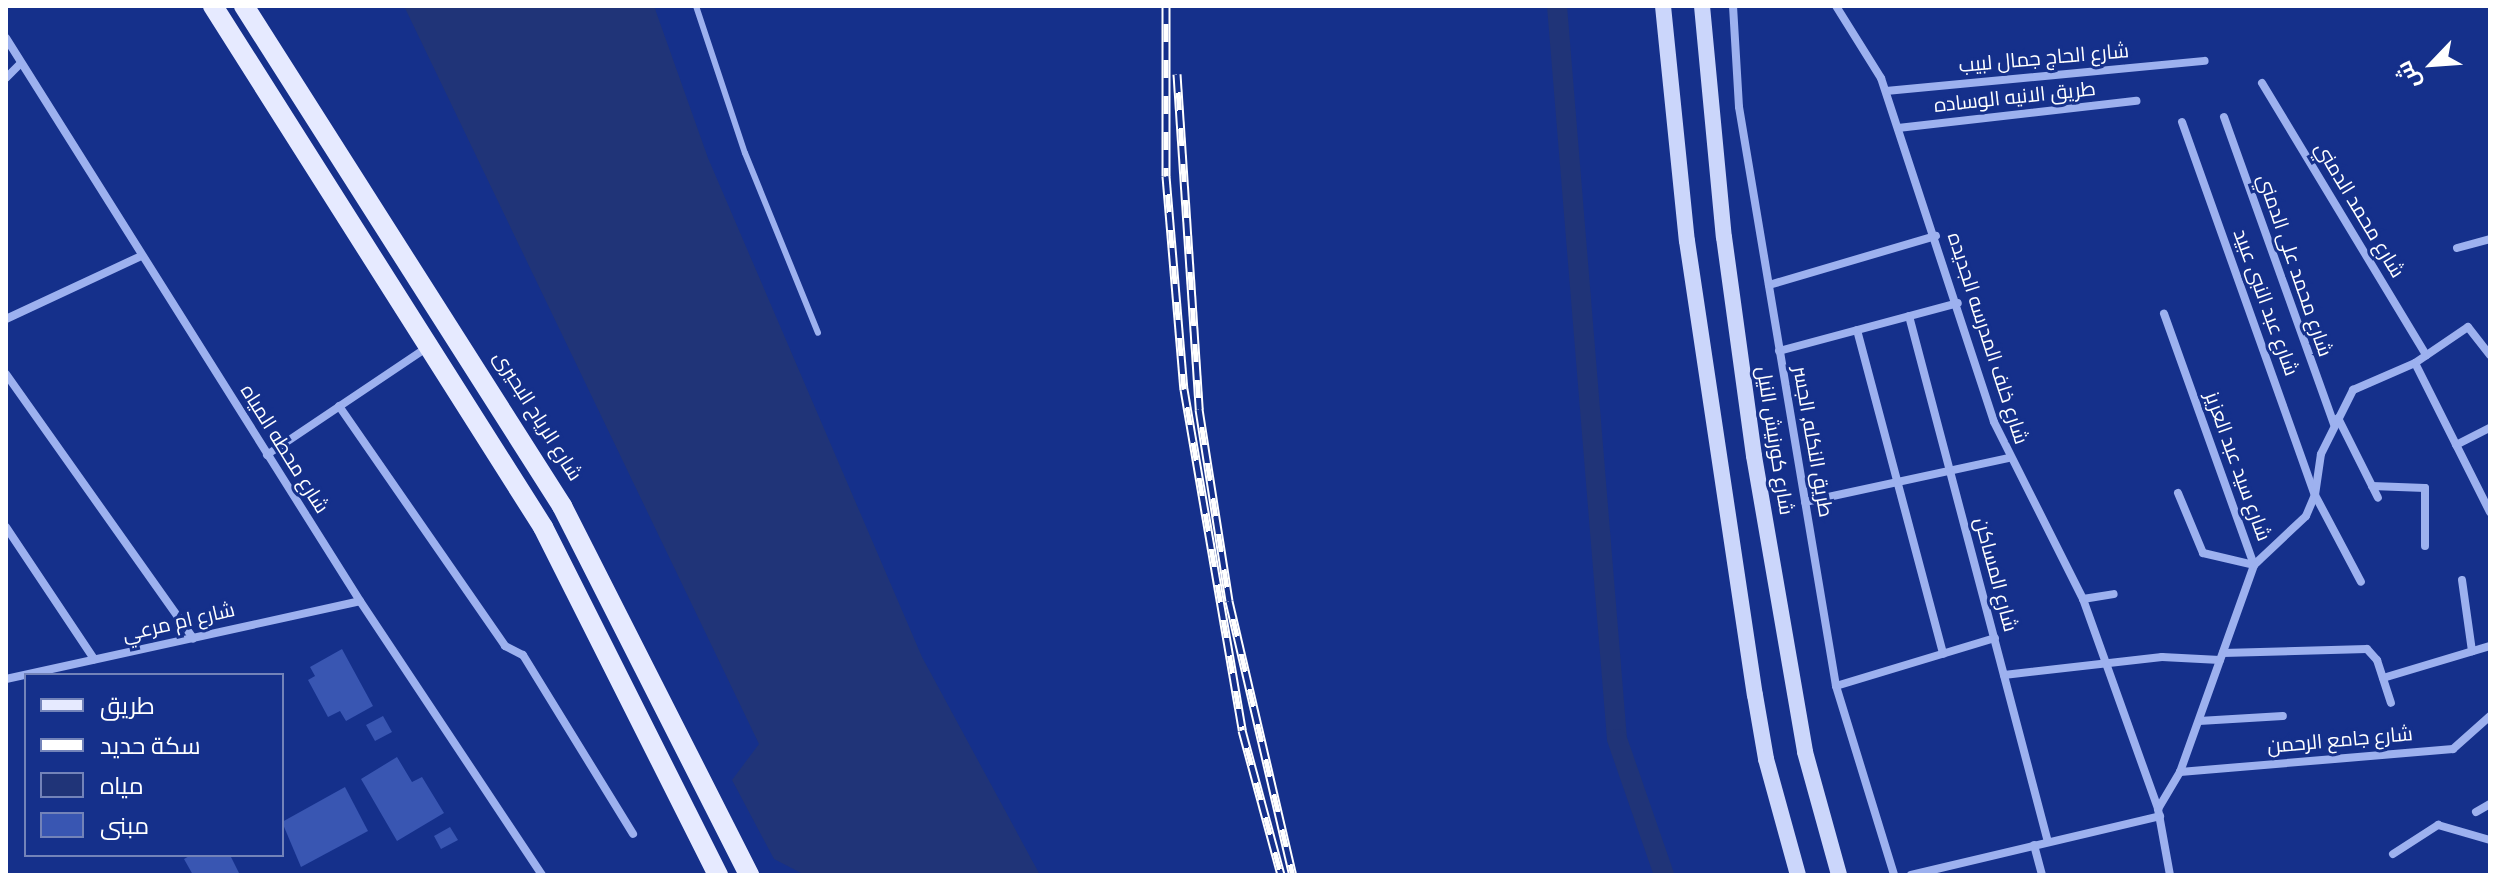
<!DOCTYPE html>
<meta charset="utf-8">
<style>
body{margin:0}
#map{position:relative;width:2496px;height:881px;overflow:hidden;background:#15308b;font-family:Overpass,Cairo,sans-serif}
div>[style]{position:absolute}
.water>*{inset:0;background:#203478}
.canal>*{height:20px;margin:-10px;padding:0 10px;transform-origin:10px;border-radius:10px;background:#203478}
.building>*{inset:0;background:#3956b2}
.service>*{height:6px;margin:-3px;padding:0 3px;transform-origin:3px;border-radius:3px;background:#9db1ef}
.minor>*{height:8px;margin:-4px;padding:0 4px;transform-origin:4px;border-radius:4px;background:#9db1ef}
.secondary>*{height:16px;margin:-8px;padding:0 8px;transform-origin:8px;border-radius:8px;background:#cbd6fb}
.primary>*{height:20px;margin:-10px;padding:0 10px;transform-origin:10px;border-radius:10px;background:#e6eaff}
.rail>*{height:9px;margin-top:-4.5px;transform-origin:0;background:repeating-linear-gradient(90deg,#15308b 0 18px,#fff 0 36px);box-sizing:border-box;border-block:2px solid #fff}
span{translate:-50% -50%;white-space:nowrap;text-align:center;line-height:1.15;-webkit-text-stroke:6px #15308b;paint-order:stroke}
.street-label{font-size:20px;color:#fff}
.frame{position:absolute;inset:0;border:8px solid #fff;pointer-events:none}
.legend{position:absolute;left:24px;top:673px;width:260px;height:184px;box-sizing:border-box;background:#15308b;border:2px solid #7383b9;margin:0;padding:10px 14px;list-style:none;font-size:24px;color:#fff}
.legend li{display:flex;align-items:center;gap:16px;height:40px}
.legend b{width:40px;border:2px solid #7383b9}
.north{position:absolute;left:2392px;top:24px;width:80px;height:80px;-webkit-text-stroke:6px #15308b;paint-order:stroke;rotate:245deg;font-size:22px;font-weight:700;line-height:32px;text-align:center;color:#fff}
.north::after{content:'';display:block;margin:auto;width:28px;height:36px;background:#fff;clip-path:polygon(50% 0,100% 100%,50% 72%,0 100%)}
</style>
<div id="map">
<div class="water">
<div style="clip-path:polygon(404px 6px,654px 6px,708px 158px,922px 657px,1040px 875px,805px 875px,774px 859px,732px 780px,759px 744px)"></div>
</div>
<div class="canal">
<div style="left:1557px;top:6px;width:735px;rotate:85.32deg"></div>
<div style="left:1617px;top:739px;width:144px;rotate:70.9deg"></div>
</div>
<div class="building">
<div style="clip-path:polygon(342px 649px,373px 706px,346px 721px,340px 711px,328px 717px,308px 680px,315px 676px,310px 667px)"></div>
<div style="clip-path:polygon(383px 716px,392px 732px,375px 741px,366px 725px)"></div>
<div style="clip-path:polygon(397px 757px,412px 782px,422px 777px,444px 813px,397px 841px,361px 779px)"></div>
<div style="clip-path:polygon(345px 787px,368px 831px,301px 867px,282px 822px)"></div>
<div style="clip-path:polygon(450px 827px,458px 840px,441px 849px,434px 836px)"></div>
<div style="clip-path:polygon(191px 855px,230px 855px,240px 875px,193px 875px,184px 859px)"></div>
</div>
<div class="service">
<div style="left:696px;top:6px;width:155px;rotate:71.6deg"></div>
<div style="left:745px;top:153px;width:194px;rotate:67.9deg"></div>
</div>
<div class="minor">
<div style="left:1733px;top:6px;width:101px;rotate:86.6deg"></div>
<div style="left:1739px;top:107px;width:587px;rotate:80.49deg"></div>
<div style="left:1836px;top:686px;width:198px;rotate:72.9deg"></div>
<div style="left:1836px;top:6px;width:85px;rotate:58deg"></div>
<div style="left:1881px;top:78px;width:362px;rotate:71.8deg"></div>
<div style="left:1994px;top:422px;width:198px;rotate:63.3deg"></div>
<div style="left:2083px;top:599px;width:223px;rotate:70.3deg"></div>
<div style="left:2158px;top:809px;width:67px;rotate:79.7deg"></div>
<div style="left:6px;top:38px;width:665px;rotate:57.84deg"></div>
<div style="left:360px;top:601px;width:329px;rotate:56.4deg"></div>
<div style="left:6px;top:78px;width:18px;rotate:-45deg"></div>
<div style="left:2262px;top:83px;width:318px;rotate:58.9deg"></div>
<div style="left:1886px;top:91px;width:320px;rotate:-5.4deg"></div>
<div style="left:2224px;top:117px;width:327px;rotate:70.3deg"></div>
<div style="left:2182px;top:122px;width:396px;rotate:70.4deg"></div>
<div style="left:2315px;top:495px;width:98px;rotate:62.1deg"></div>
<div style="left:1898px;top:128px;width:240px;rotate:-6.5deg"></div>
<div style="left:2457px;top:248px;width:34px;rotate:-15deg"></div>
<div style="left:1769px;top:285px;width:174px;rotate:-16.4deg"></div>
<div style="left:1909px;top:316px;width:544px;rotate:75.2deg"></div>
<div style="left:6px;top:319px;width:149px;rotate:-25deg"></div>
<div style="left:1857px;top:330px;width:335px;rotate:75.1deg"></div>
<div style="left:1779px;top:351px;width:185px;rotate:-15deg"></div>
<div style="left:2415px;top:363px;width:167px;rotate:63.3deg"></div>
<div style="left:6px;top:374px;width:324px;rotate:54.7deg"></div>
<div style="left:339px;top:406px;width:292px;rotate:55.3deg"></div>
<div style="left:505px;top:646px;width:20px;rotate:27deg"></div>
<div style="left:523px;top:655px;width:210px;rotate:58.4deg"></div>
<div style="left:2338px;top:418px;width:89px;rotate:63.4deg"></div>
<div style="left:2456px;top:445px;width:38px;rotate:-27deg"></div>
<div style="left:267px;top:455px;width:195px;rotate:-33.9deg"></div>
<div style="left:2372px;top:486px;width:53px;rotate:2.2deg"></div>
<div style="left:2425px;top:488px;width:58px;rotate:90deg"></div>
<div style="left:2178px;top:493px;width:65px;rotate:67.4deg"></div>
<div style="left:2203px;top:553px;width:52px;rotate:13.2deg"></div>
<div style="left:2254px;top:565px;width:71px;rotate:-43.3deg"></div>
<div style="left:2306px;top:516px;width:23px;rotate:-67deg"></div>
<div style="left:2315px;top:495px;width:41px;rotate:-81.7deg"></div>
<div style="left:2321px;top:454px;width:72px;rotate:-63.4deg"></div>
<div style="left:2353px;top:390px;width:68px;rotate:-23.5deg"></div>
<div style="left:2415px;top:363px;width:64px;rotate:-34.2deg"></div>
<div style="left:2468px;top:327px;width:36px;rotate:52deg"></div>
<div style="left:1805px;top:502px;width:209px;rotate:-12.2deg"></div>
<div style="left:6px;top:527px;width:159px;rotate:56.3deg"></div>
<div style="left:2462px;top:580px;width:72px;rotate:82deg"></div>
<div style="left:2083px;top:599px;width:31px;rotate:-9deg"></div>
<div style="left:2223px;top:653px;width:144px;rotate:-1.6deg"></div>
<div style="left:2367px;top:649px;width:15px;rotate:48deg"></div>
<div style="left:2377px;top:660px;width:45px;rotate:72deg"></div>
<div style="left:2004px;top:675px;width:159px;rotate:-6.5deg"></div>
<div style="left:2162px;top:657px;width:58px;rotate:3deg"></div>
<div style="left:2383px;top:678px;width:112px;rotate:-16.7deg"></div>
<div style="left:6px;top:679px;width:362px;rotate:-12.4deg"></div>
<div style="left:1836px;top:686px;width:166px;rotate:-16.8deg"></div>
<div style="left:2199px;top:721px;width:84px;rotate:-3.4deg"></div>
<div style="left:2180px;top:772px;width:274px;rotate:-4.8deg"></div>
<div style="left:2453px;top:749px;width:50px;rotate:-41.7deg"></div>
<div style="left:2158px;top:809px;width:43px;rotate:-59.3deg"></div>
<div style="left:2180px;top:772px;width:220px;rotate:-70.3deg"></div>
<div style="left:2254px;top:565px;width:267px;rotate:-109.7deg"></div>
<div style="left:2476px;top:812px;width:16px;rotate:-30deg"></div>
<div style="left:2034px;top:845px;width:31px;rotate:75deg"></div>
<div style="left:2393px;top:854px;width:54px;rotate:-32.8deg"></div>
<div style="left:2438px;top:825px;width:54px;rotate:16.1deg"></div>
<div style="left:1911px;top:875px;width:256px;rotate:-13.3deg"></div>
</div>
<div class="secondary">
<div style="left:1663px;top:6px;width:236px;rotate:84.2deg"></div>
<div style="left:1687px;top:241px;width:459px;rotate:81.5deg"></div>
<div style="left:1755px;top:695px;width:65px;rotate:80.2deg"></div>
<div style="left:1766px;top:759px;width:120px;rotate:74.6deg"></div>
<div style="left:1702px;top:6px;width:232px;rotate:84.6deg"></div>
<div style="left:1724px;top:237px;width:221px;rotate:82.2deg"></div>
<div style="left:1754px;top:456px;width:300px;rotate:80.2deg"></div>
<div style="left:1805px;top:752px;width:128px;rotate:74.5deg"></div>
</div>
<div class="primary">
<div style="left:213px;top:6px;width:617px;rotate:57.65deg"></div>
<div style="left:543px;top:527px;width:390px;rotate:63.3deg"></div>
<div style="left:244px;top:6px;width:593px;rotate:57.54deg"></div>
<div style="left:562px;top:506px;width:414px;rotate:63.1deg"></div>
</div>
<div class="rail">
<div style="left:1166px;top:6px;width:170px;rotate:90deg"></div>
<div style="left:1166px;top:176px;width:214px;rotate:85.2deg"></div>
<div style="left:1184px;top:389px;width:346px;rotate:80.3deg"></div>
<div style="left:1242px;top:730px;width:150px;rotate:74.9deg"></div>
<div style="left:1177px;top:74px;width:336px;rotate:86.2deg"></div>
<div style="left:1199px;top:409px;width:194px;rotate:81.1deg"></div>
<div style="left:1229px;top:601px;width:281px;rotate:76.9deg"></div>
</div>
<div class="street-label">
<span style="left:2044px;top:60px;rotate:-5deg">شارع الحاج جمال لبيب</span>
<span style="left:2015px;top:99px;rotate:-6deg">طريق الانيه الوساده</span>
<span style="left:2358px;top:211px;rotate:59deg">شارع محمد الدمني</span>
<span style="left:2293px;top:266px;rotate:71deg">شارع محمد على الدمني</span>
<span style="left:2264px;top:303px;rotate:70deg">شارع عبد النبى عبيد</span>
<span style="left:1986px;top:339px;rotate:72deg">شارع خلف المدرسه الجديده</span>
<span style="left:536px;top:417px;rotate:58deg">شارع الرياح البحيرى</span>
<span style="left:1773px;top:441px;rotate:81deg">شارع كورنيش النيل</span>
<span style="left:1811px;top:442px;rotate:80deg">طريق النكله, الجسر</span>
<span style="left:283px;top:450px;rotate:58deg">شارع محطه المياه</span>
<span style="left:2236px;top:467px;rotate:70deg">شارع سيد عبد العزيز</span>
<span style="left:1994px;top:575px;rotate:75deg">شارع المساكن</span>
<span style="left:179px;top:624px;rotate:-13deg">شارع ام مرعي</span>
<span style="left:2340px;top:742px;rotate:-5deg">شارع جامع الرحمن</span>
</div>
<div class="frame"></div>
<ul class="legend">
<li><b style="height:10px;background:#e6eaff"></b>طريق</li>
<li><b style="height:10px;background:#fff"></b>سكة حديد</li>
<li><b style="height:22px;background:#203478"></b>مياه</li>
<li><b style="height:22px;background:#3956b2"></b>مبنى</li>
</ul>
<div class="north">ش</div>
</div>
